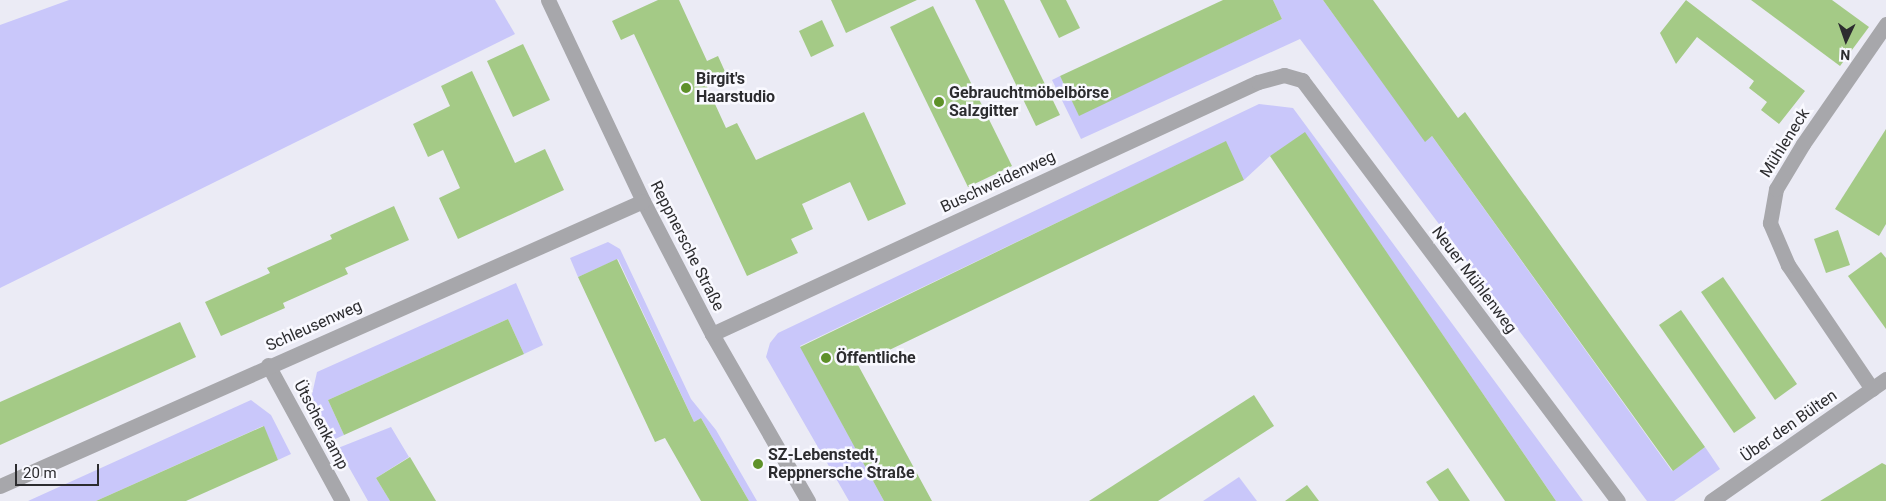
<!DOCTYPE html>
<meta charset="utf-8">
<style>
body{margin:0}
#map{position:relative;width:1886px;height:501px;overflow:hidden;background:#ebebf5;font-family:Roboto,sans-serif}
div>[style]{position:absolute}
.green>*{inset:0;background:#c9c7fa}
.building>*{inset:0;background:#a4ca86}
.minor>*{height:15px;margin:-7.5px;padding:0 7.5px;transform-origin:7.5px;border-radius:7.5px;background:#a7a7ab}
.dots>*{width:14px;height:14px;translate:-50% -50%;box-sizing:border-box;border:2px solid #f9f9ff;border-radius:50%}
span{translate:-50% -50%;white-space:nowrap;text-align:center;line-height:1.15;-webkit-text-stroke:5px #f9f9ff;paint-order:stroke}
.poi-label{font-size:16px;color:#2c2c2f;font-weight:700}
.left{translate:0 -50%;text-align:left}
.street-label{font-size:16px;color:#2c2c2f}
.north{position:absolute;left:1821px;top:15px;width:50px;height:50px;-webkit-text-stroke:4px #f9f9ff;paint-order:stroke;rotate:183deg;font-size:14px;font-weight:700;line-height:20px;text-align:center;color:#2c2c2f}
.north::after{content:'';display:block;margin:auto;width:18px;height:22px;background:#2c2c2f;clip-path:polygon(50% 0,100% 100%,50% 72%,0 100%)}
.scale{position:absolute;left:15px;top:464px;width:84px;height:22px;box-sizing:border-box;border:2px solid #2c2c2f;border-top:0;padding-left:6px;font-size:15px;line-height:18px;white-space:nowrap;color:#2c2c2f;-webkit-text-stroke:4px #f9f9ff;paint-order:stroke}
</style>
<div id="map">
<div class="green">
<div style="clip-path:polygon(69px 0,495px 0,515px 34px,0 288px,0 25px)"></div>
<div style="clip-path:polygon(1273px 0,1323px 0,1425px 141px,1432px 136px,1672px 471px,1705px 447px,1720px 469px,1674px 501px,1647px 501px,1300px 39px,1081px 139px,1052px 80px,1060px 76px,1079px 115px,1282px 19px)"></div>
<div style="clip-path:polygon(1259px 104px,1293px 108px,1583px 501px,1556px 501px,1305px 133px,1270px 156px,1244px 180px,1225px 142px,800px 346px,884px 501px,849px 501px,766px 357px,770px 343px,778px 333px)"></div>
<div style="clip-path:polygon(608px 242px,620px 249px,691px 399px,716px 430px,757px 501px,749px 501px,701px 418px,694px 422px,618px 259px,578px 277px,570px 258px)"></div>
<div style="clip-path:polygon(516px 283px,543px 345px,524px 354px,508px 319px,328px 400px,344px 435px,333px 440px,311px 399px,317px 372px)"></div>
<div style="clip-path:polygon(251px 400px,271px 415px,291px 454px,278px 460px,263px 426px,96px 501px,28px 501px)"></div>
<div style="clip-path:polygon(391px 427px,409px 457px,376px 478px,390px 501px,368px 501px,338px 448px)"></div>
<div style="clip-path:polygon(1239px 477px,1257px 501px,1203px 501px)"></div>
</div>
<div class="building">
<div style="clip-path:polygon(658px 0,679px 0,707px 61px,718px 56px,727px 76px,717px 81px,714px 74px,704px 80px,726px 128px,737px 123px,756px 160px,864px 112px,906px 204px,868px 221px,850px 182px,802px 204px,813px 229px,791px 239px,798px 253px,747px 276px,634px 34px,621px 40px,612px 21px)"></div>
<div style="clip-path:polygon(831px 0,917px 0,846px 33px)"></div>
<div style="clip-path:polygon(975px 0,1004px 0,1060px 115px,1036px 126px)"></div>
<div style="clip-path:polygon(1040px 0,1066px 0,1080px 28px,1059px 38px)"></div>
<div style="clip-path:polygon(1223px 0,1273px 0,1282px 19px,1079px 116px,1060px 76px)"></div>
<div style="clip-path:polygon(1323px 0,1373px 0,1458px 118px,1465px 112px,1705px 447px,1673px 471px,1432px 136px,1425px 142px)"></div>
<div style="clip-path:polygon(1686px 0,1805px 91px,1779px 124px,1761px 110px,1767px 102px,1749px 88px,1754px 81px,1697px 37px,1676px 64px,1660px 33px)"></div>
<div style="clip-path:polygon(1751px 0,1832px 0,1869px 27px,1840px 66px)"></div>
<div style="clip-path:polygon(933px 6px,1012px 166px,968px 187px,890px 27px)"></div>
<div style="clip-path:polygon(822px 20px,834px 46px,811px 57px,799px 31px)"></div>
<div style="clip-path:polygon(523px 44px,550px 100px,513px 117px,487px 61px)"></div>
<div style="clip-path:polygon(472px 71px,515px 163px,545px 149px,564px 190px,458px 239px,439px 198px,460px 188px,443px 150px,428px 157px,413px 124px,450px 106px,441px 86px)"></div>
<div style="clip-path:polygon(1886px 129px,1886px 224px,1879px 236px,1835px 209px)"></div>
<div style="clip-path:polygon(1305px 132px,1462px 363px,1556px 501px,1505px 501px,1466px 444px,1270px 156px)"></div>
<div style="clip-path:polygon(1226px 141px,1244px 180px,858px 365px,932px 501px,884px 501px,800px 347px)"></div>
<div style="clip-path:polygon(394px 206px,409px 240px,345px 268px,348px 274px,283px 303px,285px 308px,221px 336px,205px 302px,270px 273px,267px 268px,332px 239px,330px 235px)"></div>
<div style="clip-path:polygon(1838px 230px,1850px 265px,1826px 273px,1814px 239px)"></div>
<div style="clip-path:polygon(1881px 252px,1886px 258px,1886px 329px,1848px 276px)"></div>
<div style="clip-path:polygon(617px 259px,694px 422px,701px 418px,749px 501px,701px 501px,665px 438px,655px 442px,578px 277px)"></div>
<div style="clip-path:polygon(1723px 277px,1797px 384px,1775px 400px,1701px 292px)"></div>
<div style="clip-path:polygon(1681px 310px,1756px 418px,1734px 433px,1659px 325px)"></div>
<div style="clip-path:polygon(508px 319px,524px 354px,344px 435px,328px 400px)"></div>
<div style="clip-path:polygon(180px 322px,196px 357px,0 445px,0 402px)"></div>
<div style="clip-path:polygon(1254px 395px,1274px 426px,1158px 501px,1089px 501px)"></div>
<div style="clip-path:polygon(264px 426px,278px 460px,186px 501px,96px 501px)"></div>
<div style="clip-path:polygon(410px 457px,436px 501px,390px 501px,376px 478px)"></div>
<div style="clip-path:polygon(1882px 463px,1886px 465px,1886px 501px,1820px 501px)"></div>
<div style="clip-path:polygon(1448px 468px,1470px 501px,1439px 501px,1426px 482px)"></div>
<div style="clip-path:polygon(1307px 485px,1319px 501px,1285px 501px)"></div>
</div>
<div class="minor">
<div style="left:548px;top:0;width:222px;rotate:64.7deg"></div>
<div style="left:643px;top:201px;width:150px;rotate:62.6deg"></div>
<div style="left:712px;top:334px;width:193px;rotate:60.1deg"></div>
<div style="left:712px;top:334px;width:601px;rotate:-24.78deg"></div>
<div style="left:1258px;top:82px;width:27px;rotate:-15deg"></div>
<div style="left:1284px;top:75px;width:19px;rotate:16deg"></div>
<div style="left:1302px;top:80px;width:526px;rotate:53.11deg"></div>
<div style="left:268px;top:365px;width:155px;rotate:61.4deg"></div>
<div style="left:1872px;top:389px;width:150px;rotate:-124.1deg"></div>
<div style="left:1788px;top:265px;width:46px;rotate:-113.2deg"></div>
<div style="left:1770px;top:223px;width:35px;rotate:-80deg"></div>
<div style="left:1776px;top:189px;width:52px;rotate:-59deg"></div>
<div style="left:1803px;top:144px;width:146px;rotate:-55.3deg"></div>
<div style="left:0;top:486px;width:703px;rotate:-23.9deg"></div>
<div style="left:1711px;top:501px;width:213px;rotate:-34.9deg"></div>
</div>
<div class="dots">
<div style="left:686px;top:88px;background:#5e9129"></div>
<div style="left:939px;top:102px;background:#5e9129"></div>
<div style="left:826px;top:358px;background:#5e9129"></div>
<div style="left:758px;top:464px;background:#5e9129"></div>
</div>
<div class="poi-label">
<span class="left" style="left:696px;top:88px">Birgit's<br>Haarstudio</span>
<span class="left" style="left:949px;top:102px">Gebrauchtmöbelbörse<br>Salzgitter</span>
<span class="left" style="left:836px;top:358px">Öffentliche</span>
<span class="left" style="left:768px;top:464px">SZ-Lebenstedt,<br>Reppnersche Straße</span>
</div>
<div class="street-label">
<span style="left:1785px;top:143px;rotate:-58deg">Mühleneck</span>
<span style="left:998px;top:182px;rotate:-25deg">Buschweidenweg</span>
<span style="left:687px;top:246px;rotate:63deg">Reppnersche Straße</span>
<span style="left:1474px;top:280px;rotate:53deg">Neuer Mühlenweg</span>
<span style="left:314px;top:326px;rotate:-24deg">Schleusenweg</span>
<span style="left:321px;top:425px;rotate:62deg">Ütschenkamp</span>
<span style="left:1789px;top:426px;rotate:-35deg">Über den Bülten</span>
</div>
<div class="north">N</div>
<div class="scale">20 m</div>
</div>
